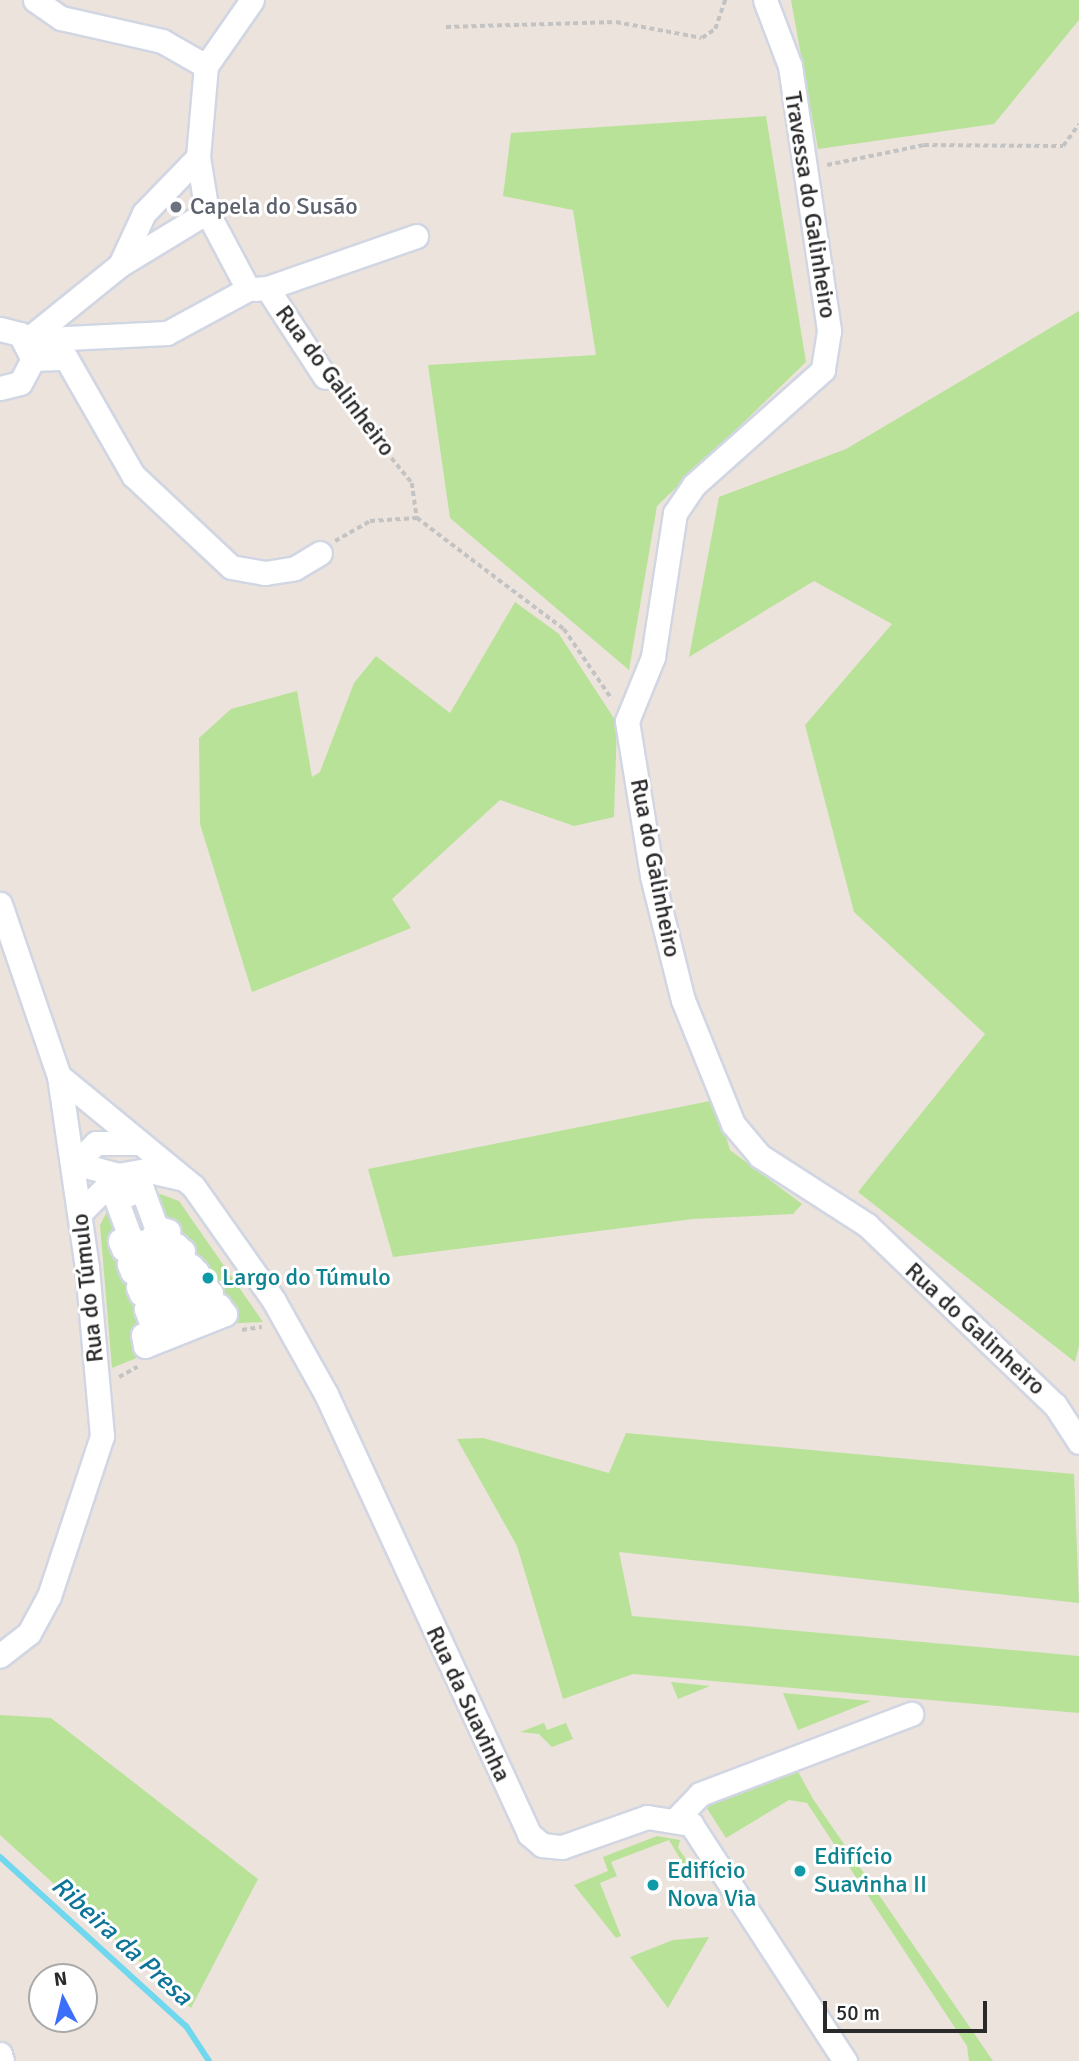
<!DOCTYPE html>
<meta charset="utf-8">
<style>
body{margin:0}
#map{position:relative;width:1079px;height:2061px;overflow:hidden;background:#ece3dc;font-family:Signika,sans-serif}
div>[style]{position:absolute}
.green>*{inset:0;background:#b8e298}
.stream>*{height:6px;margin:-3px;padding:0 3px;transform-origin:3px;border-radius:3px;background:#6fd7ee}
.path>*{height:3.5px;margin-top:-1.75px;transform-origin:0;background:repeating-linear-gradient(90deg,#c3c3c3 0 5px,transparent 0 8.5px)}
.roads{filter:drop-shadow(2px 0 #d1d6e3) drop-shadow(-2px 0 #d1d6e3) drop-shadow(0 2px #d1d6e3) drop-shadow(0 -2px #d1d6e3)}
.minor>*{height:23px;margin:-11.5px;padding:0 11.5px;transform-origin:11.5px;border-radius:11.5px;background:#fff}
.dots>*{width:19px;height:19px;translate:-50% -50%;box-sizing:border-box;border:4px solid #fff;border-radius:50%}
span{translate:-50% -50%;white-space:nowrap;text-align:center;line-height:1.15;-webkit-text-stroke:6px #fff;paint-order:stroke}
.street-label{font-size:24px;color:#2a2a2a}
.worship-label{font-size:24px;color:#5b616d}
.left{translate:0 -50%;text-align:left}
.culture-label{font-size:24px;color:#0d838f}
.water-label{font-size:26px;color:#0e7599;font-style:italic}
.north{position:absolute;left:28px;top:1963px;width:70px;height:70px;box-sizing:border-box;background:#fff;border:2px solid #aaa;border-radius:50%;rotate:353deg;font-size:19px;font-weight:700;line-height:28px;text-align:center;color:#2a2a2a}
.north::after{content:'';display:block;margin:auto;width:24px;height:32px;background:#3c6ff9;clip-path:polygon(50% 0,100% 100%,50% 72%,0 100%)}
.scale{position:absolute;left:823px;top:2001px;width:164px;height:32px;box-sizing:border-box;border:4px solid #2a2a2a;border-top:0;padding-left:9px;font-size:21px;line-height:24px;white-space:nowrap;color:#2a2a2a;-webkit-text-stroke:5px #fff;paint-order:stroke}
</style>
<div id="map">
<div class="green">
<div style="clip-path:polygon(791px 0,1079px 0,1079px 20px,994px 124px,818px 149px)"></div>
<div style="clip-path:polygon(766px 116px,806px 362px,657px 506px,629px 670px,450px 518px,428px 365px,596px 355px,573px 210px,503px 196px,511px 133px)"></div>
<div style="clip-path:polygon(1079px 311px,1079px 1346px,1075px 1362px,858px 1192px,985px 1034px,854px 912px,805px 725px,892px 624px,814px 581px,689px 657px,719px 497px,846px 449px)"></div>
<div style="clip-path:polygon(515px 602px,559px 634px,617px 723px,614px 817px,574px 826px,500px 800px,392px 899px,411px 928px,252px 992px,200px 824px,199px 738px,231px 709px,297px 691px,312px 777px,320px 772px,354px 683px,376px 656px,450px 713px)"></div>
<div style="clip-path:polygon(715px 1100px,730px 1150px,802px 1204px,793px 1214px,693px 1219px,393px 1257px,368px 1169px)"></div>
<div style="clip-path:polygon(evenodd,141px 1187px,179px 1201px,263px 1322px,219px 1324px,112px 1368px,100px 1225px,115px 1197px,141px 1187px,142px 1189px,224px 1314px,120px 1241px,116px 1199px,142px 1189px)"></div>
<div style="clip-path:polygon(626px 1433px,1074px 1474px,1079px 1603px,619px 1552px,632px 1616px,1079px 1656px,1079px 1713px,633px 1674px,563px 1699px,517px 1546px,457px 1439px,483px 1438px,609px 1473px)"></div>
<div style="clip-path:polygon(671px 1682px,710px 1686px,678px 1699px)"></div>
<div style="clip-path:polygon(783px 1693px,871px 1701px,798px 1730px)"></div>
<div style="clip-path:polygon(0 1715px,51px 1718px,258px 1879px,191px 2008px,0 1835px)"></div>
<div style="clip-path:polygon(544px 1723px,547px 1730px,566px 1723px,573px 1739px,552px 1747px,539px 1734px,520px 1732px)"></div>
<div style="clip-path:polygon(795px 1766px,813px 1799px,993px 2061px,969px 2061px,967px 2046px,807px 1803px,789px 1800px,726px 1838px,706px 1807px)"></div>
<div style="clip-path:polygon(657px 1836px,680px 1840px,678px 1848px,693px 1869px,688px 1872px,669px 1840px,611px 1862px,617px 1876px,600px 1883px,621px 1936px,616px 1938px,574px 1885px,608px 1871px,603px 1857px)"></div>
<div style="clip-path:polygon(709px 1937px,668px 2008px,630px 1957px,673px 1940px)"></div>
</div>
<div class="stream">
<div style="left:0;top:1857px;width:251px;rotate:42.3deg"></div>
<div style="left:186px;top:2026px;width:42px;rotate:56.7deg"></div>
</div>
<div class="path">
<div style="left:446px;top:27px;width:170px;rotate:-1.7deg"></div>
<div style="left:616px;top:22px;width:87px;rotate:10.5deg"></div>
<div style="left:702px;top:38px;width:16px;rotate:-35deg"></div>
<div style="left:715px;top:29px;width:31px;rotate:-71deg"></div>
<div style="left:827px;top:165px;width:99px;rotate:-11.7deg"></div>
<div style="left:924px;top:145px;width:139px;rotate:0.4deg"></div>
<div style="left:1063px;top:146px;width:27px;rotate:-54deg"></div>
<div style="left:338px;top:392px;width:117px;rotate:50.9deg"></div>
<div style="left:412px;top:483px;width:35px;rotate:82deg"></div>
<div style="left:417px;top:518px;width:184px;rotate:37.1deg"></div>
<div style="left:564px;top:629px;width:85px;rotate:55.6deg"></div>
<div style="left:335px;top:541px;width:40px;rotate:-29.7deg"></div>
<div style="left:370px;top:521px;width:47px;rotate:-3.7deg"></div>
<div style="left:242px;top:1330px;width:20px;rotate:-9deg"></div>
<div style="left:119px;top:1377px;width:21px;rotate:-29deg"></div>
</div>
<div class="roads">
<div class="minor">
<div style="left:35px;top:0;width:32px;rotate:35deg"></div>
<div style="left:61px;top:18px;width:104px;rotate:12.8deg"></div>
<div style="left:162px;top:41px;width:51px;rotate:29.6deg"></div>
<div style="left:765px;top:0;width:71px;rotate:69.3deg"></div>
<div style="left:790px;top:66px;width:268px;rotate:81.6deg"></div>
<div style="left:829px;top:331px;width:39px;rotate:99deg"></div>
<div style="left:823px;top:370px;width:173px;rotate:138.3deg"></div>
<div style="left:694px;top:485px;width:34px;rotate:124deg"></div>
<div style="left:675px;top:513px;width:146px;rotate:98.7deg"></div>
<div style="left:653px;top:657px;width:69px;rotate:112.1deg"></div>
<div style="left:627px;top:721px;width:157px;rotate:80.8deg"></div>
<div style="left:652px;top:876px;width:128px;rotate:76deg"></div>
<div style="left:683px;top:1000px;width:134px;rotate:68deg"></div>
<div style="left:733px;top:1124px;width:42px;rotate:49.8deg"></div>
<div style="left:760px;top:1156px;width:127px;rotate:32.8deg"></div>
<div style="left:867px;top:1225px;width:260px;rotate:43.8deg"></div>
<div style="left:1055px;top:1405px;width:44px;rotate:57deg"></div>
<div style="left:120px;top:265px;width:57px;rotate:-65.2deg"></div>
<div style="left:144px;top:213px;width:78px;rotate:-46deg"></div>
<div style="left:267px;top:288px;width:158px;rotate:-19.2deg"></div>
<div style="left:254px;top:289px;width:13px;rotate:-4deg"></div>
<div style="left:267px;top:288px;width:106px;rotate:56.9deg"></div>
<div style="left:0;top:329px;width:21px;rotate:14deg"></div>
<div style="left:20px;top:334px;width:28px;rotate:63deg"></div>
<div style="left:33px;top:359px;width:27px;rotate:118deg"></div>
<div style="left:20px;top:383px;width:21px;rotate:166deg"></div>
<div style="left:27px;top:340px;width:140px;rotate:-2.9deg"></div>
<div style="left:167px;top:333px;width:92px;rotate:-28.5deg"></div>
<div style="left:248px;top:289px;width:87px;rotate:-118deg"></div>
<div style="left:207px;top:212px;width:56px;rotate:-99.3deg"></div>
<div style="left:198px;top:157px;width:91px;rotate:-85deg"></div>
<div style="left:206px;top:66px;width:80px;rotate:-55.1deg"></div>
<div style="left:27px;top:340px;width:119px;rotate:-38.9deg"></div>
<div style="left:120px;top:265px;width:102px;rotate:-31.3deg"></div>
<div style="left:33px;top:359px;width:33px;rotate:-2deg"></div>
<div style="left:66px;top:358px;width:135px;rotate:60.2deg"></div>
<div style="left:133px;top:475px;width:134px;rotate:43.2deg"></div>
<div style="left:231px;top:567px;width:35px;rotate:10deg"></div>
<div style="left:265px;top:573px;width:30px;rotate:-9deg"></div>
<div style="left:295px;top:568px;width:29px;rotate:-31deg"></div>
<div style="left:0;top:904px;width:182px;rotate:71.1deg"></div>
<div style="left:59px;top:1076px;width:194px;rotate:81.7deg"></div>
<div style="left:87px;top:1268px;width:169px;rotate:84.9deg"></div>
<div style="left:102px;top:1436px;width:169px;rotate:108.3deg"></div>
<div style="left:49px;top:1596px;width:42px;rotate:118.4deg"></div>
<div style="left:29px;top:1633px;width:37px;rotate:142deg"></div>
<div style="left:59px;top:1076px;width:173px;rotate:39.4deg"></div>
<div style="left:193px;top:1186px;width:141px;rotate:54.8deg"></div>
<div style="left:274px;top:1301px;width:107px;rotate:60.8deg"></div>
<div style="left:326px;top:1394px;width:485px;rotate:65.2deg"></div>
<div style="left:529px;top:1834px;width:17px;rotate:40deg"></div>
<div style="left:542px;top:1845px;width:20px;rotate:6deg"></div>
<div style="left:562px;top:1847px;width:90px;rotate:-19.4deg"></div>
<div style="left:647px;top:1817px;width:45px;rotate:9deg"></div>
<div style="left:691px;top:1824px;width:283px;rotate:57deg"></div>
<div style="left:140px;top:1143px;width:44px;rotate:180deg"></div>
<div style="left:96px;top:1143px;width:29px;rotate:136deg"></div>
<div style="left:75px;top:1163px;width:45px;rotate:15.6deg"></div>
<div style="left:118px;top:1175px;width:27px;rotate:-10deg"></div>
<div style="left:145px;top:1170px;width:36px;rotate:13deg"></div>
<div style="left:142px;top:1189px;width:40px;rotate:69.8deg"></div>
<div style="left:156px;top:1227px;width:13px;rotate:18deg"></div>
<div style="left:168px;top:1231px;width:18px;rotate:158deg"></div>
<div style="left:151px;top:1238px;width:16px;rotate:68deg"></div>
<div style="left:157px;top:1253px;width:21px;rotate:-23deg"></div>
<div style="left:176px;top:1245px;width:9px;rotate:41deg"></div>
<div style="left:183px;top:1251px;width:24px;rotate:158deg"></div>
<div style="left:161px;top:1260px;width:16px;rotate:68deg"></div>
<div style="left:167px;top:1275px;width:26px;rotate:-21deg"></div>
<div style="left:191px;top:1266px;width:8px;rotate:45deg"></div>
<div style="left:197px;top:1272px;width:28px;rotate:157deg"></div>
<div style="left:171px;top:1283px;width:16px;rotate:63deg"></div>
<div style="left:178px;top:1297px;width:29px;rotate:-22deg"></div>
<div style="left:205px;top:1286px;width:9px;rotate:49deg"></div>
<div style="left:211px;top:1293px;width:32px;rotate:158deg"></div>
<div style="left:181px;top:1305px;width:16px;rotate:63deg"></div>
<div style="left:188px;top:1319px;width:34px;rotate:-23deg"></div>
<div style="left:219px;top:1306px;width:10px;rotate:53deg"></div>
<div style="left:225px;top:1314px;width:86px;rotate:158.2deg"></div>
<div style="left:145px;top:1346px;width:11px;rotate:-100deg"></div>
<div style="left:143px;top:1335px;width:26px;rotate:-21deg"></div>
<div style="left:167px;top:1326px;width:15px;rotate:-110deg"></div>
<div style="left:162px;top:1312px;width:14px;rotate:159deg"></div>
<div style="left:149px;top:1317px;width:9px;rotate:-111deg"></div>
<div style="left:146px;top:1309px;width:16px;rotate:-18deg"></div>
<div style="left:161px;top:1304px;width:17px;rotate:-111deg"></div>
<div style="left:155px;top:1288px;width:15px;rotate:157deg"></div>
<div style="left:141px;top:1294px;width:8px;rotate:-113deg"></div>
<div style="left:138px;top:1287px;width:17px;rotate:-21deg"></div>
<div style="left:154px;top:1281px;width:17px;rotate:-111deg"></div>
<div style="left:148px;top:1265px;width:17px;rotate:156deg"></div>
<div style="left:132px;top:1272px;width:9px;rotate:-111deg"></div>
<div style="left:129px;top:1264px;width:18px;rotate:-22deg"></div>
<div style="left:146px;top:1257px;width:17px;rotate:-115deg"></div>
<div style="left:139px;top:1242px;width:17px;rotate:156deg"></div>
<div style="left:123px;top:1249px;width:9px;rotate:-111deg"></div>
<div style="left:120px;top:1241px;width:11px;rotate:-22deg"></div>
<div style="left:130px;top:1237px;width:40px;rotate:-110.2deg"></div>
<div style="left:116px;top:1199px;width:28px;rotate:-21deg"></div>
<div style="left:80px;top:1213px;width:54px;rotate:-45deg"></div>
<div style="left:677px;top:1818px;width:33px;rotate:-46deg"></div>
<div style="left:700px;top:1794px;width:226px;rotate:-20.8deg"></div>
<div style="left:0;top:2054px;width:7px;rotate:74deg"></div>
</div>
</div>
<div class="dots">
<div style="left:176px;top:207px;background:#6b7280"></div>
<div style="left:208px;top:1278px;background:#0f9aa8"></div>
<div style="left:800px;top:1871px;background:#0f9aa8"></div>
<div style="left:653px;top:1885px;background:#0f9aa8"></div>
</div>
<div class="street-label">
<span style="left:810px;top:205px;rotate:81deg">Travessa do Galinheiro</span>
<span style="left:335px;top:381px;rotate:53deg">Rua do Galinheiro</span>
<span style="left:655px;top:868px;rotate:79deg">Rua do Galinheiro</span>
<span style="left:88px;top:1288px;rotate:-96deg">Rua do Túmulo</span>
<span style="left:975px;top:1329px;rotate:43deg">Rua do Galinheiro</span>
<span style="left:468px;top:1704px;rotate:65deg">Rua da Suavinha</span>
</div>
<div class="worship-label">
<span class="left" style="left:190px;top:207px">Capela do Susão</span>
</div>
<div class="culture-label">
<span class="left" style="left:222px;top:1278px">Largo do Túmulo</span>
<span class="left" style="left:814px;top:1871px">Edifício<br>Suavinha II</span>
<span class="left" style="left:667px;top:1885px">Edifício<br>Nova Via</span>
</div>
<div class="water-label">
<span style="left:121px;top:1942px;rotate:42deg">Ribeira da Presa</span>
</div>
<div class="north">N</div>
<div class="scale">50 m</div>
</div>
